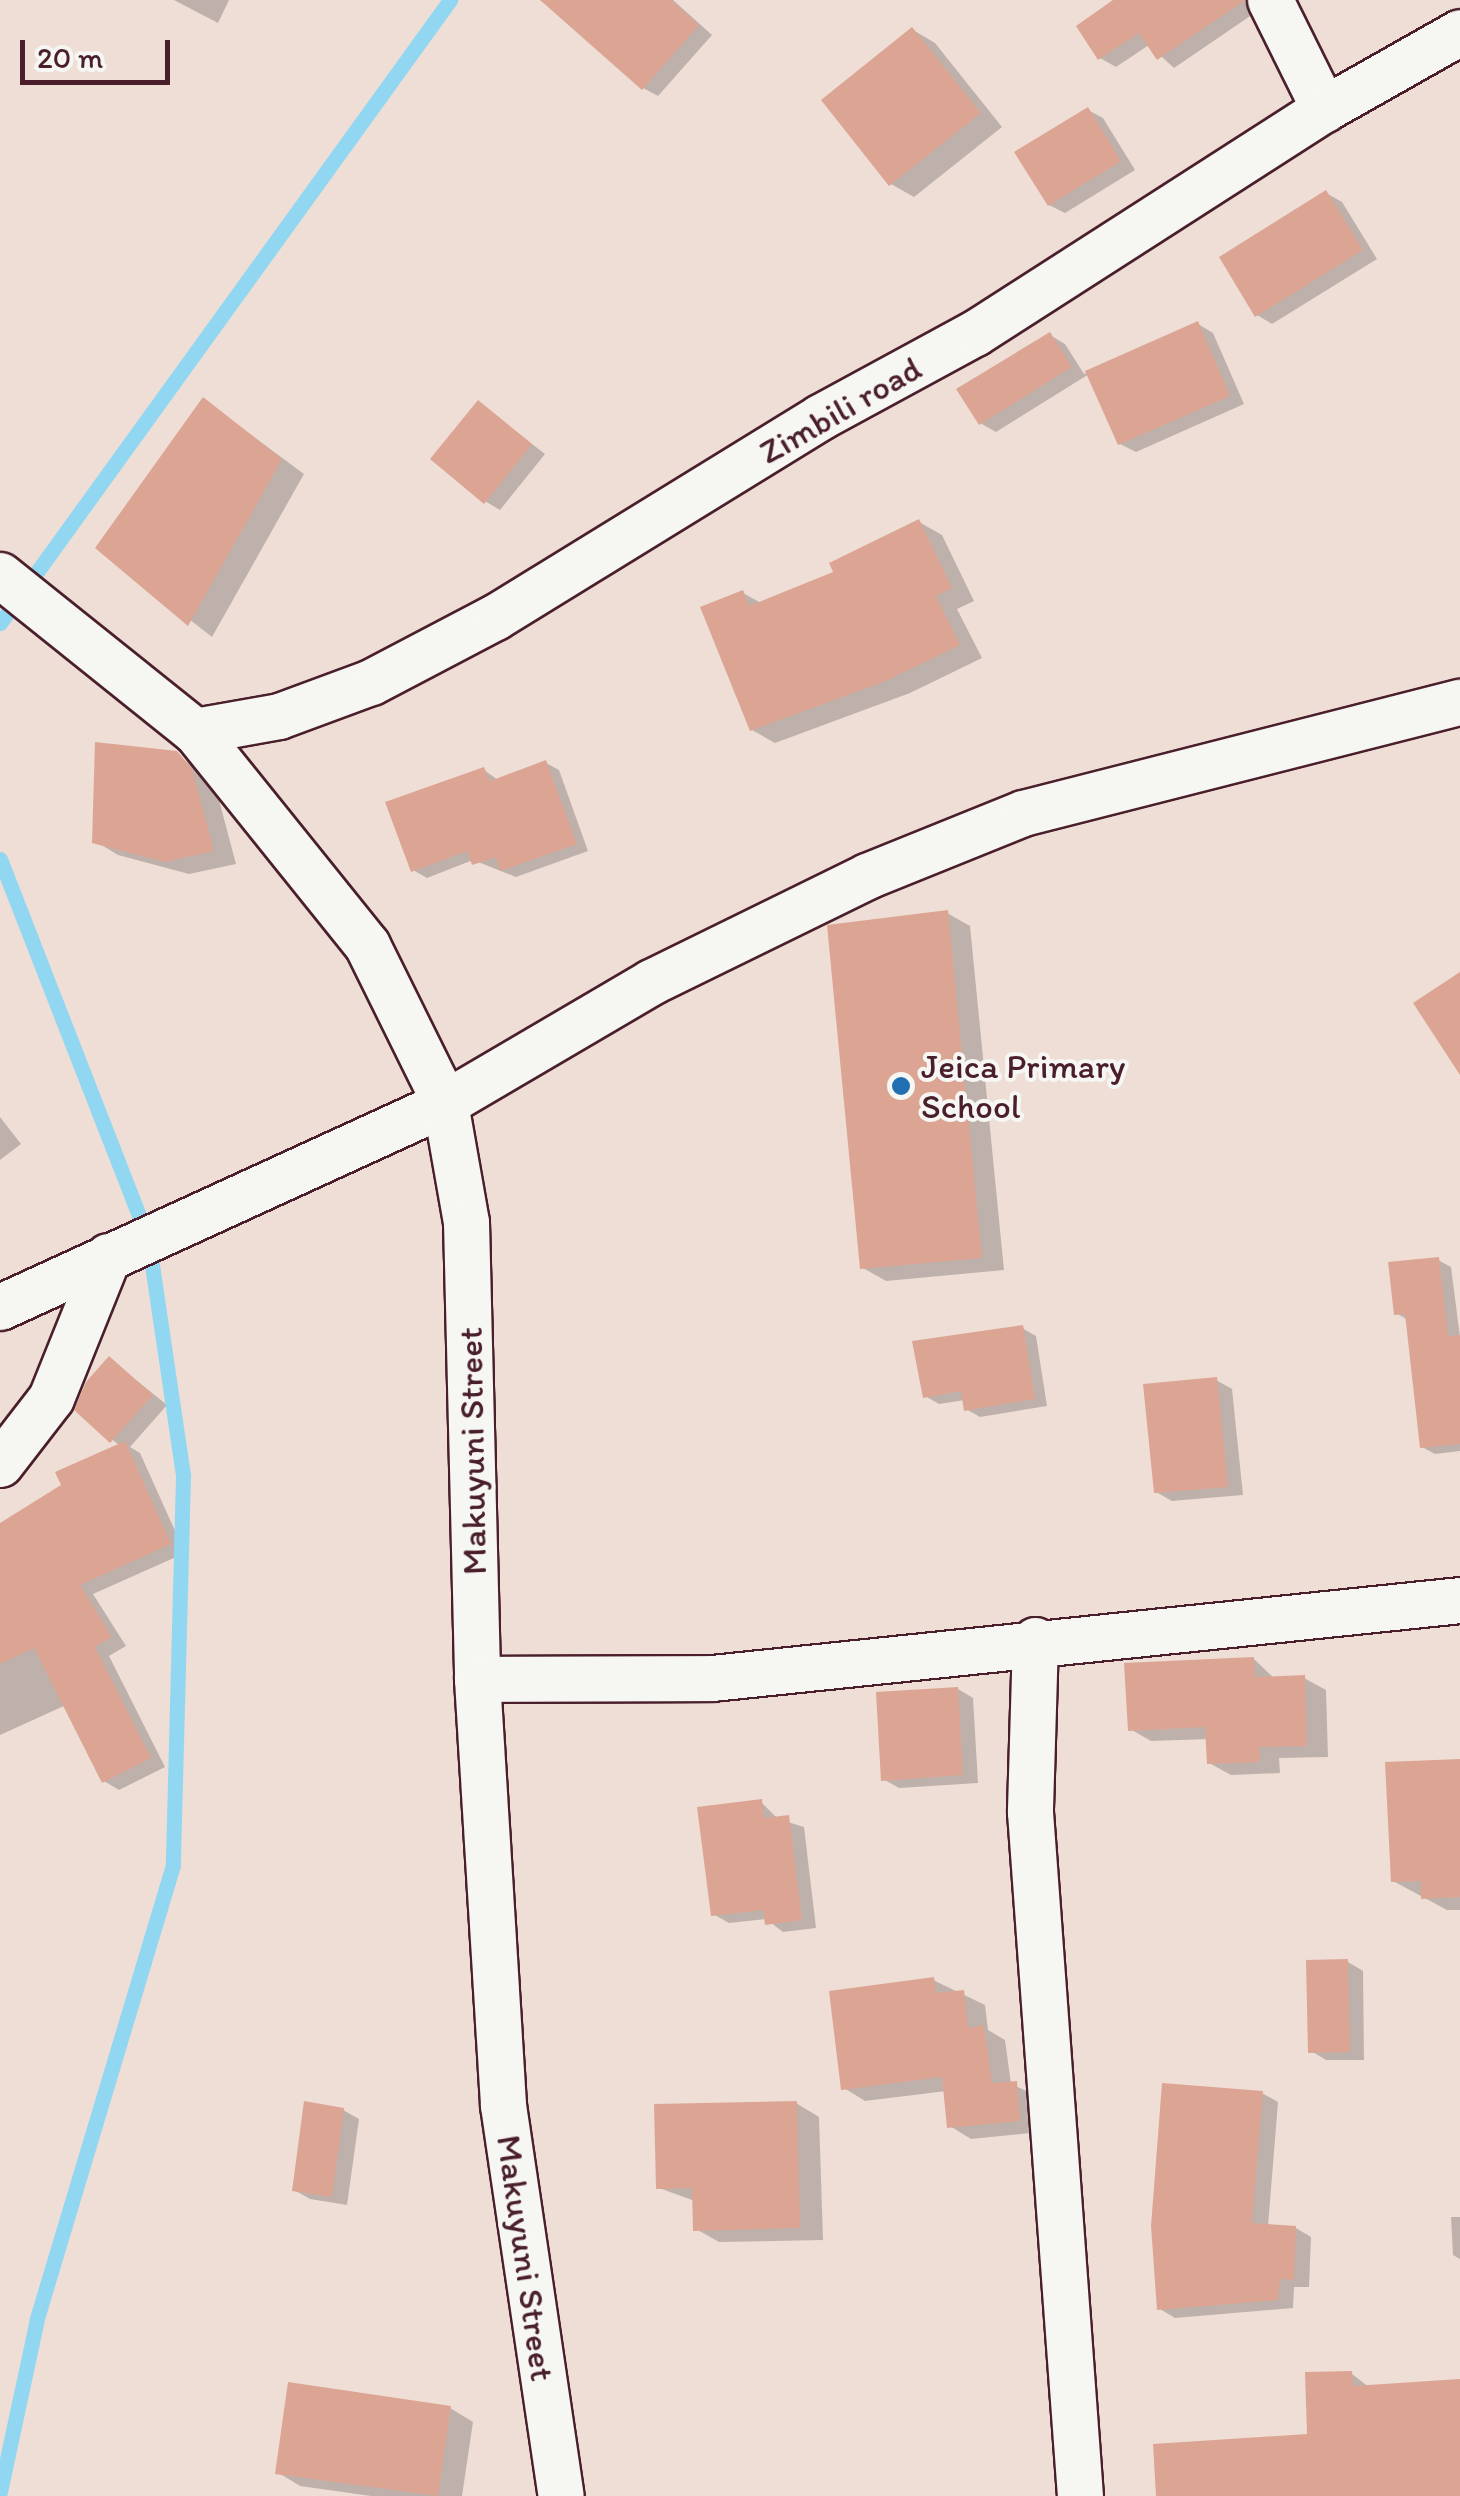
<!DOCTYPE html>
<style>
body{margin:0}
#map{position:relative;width:1460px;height:2496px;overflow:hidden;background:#eeded6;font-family:Itim,sans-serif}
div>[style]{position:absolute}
.shadow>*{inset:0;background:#0003}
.stream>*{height:15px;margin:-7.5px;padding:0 7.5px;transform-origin:7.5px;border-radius:7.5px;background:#91d7f2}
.building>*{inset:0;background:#dca593}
.roads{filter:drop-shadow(2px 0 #4a1f2b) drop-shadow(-2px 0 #4a1f2b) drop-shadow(0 2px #4a1f2b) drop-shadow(0 -2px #4a1f2b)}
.street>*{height:45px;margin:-22.5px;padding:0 22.5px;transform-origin:22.5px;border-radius:22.5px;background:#f6f6f2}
.dots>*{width:28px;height:28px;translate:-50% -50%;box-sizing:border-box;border:5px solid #f6f6f2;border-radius:50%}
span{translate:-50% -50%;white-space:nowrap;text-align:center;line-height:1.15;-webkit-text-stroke:8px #f6f6f2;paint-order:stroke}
.street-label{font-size:35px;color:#4a1f2b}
.poi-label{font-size:35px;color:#4a1f2b}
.left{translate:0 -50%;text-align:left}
.scale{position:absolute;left:20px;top:40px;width:150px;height:45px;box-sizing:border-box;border:5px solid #4a1f2b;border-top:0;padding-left:12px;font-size:30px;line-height:35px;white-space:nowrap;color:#4a1f2b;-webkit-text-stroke:8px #f6f6f2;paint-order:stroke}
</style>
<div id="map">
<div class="shadow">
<div style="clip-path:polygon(174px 0,229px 0,218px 23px)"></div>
<div style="clip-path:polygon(584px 0,673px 0,712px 35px,658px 96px,643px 88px)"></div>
<div style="clip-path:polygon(1117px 0,1250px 0,1259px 10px,1174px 68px,1149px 45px,1116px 67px,1100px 58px)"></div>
<div style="clip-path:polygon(913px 30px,935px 43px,1002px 127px,914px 197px,891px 184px)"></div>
<div style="clip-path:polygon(1088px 110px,1103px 118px,1135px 170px,1065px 213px,1049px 205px)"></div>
<div style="clip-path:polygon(1326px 193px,1342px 202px,1377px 259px,1272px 324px,1257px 315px)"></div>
<div style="clip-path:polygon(1198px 324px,1213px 333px,1244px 404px,1136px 452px,1120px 444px,1089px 374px,996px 432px,980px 423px,1050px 335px,1065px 344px,1084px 374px)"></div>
<div style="clip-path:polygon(204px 400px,304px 474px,212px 637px,98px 548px)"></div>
<div style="clip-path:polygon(479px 403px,545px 454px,500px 510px,485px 501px)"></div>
<div style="clip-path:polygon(919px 522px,942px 535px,974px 601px,957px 609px,982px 658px,910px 693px,775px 743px,752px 730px,743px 593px,761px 603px,837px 573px)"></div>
<div style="clip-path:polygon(177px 754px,215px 785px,236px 864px,189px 874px,118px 855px,95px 841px)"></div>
<div style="clip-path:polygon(546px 763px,559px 770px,588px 851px,516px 877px,473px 860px,427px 878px,413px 870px,484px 770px,498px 780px)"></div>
<div style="clip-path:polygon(947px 913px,970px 926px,1004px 1270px,886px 1281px,863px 1268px)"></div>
<div style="clip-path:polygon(0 1117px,21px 1144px,0 1160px)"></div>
<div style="clip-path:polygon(1438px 1260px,1451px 1267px,1460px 1337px,1460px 1451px,1435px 1454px,1422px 1447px,1408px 1320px,1396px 1313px)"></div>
<div style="clip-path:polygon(1022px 1328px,1036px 1336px,1047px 1406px,980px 1417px,966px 1409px,965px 1400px,939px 1404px,925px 1396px)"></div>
<div style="clip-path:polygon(110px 1359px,167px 1405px,130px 1447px,140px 1453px,185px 1553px,93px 1594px,126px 1646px,109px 1656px,165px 1767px,119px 1790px,104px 1781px,66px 1705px,0 1735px,0 1526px,120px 1446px,77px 1410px)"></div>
<div style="clip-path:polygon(1216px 1380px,1232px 1389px,1243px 1495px,1172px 1501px,1156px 1492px)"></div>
<div style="clip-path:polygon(1254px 1659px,1275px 1679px,1304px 1678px,1326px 1690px,1328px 1757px,1279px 1758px,1280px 1773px,1231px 1775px,1209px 1763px,1208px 1739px,1151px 1741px,1130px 1729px)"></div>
<div style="clip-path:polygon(958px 1689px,973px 1698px,978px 1783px,899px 1788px,883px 1779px)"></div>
<div style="clip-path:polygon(1460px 1762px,1460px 1910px,1447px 1910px,1393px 1881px)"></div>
<div style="clip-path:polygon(761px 1802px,778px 1819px,804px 1827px,816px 1928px,783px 1932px,766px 1919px,729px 1923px,713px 1914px)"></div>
<div style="clip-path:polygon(1348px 1962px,1363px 1971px,1364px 2060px,1326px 2060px,1311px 2051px)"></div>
<div style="clip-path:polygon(933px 1980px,985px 2005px,988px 2030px,1005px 2040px,1011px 2084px,1038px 2096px,1041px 2132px,971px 2139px,950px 2126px,946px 2091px,865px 2101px,844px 2088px)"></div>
<div style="clip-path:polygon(1262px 2093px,1278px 2102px,1268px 2226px,1296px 2228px,1311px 2237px,1309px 2287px,1294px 2287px,1293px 2308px,1175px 2318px,1160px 2309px)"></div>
<div style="clip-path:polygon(796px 2103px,819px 2117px,823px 2240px,719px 2242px,696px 2229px,695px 2201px,659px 2188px)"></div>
<div style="clip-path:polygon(343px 2110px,359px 2119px,347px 2205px,310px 2199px,294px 2190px)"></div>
<div style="clip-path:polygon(1451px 2217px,1460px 2217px,1460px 2259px,1453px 2255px)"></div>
<div style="clip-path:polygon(1352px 2374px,1370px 2388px,1460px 2382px,1460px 2496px,1158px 2496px,1310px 2437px)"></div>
<div style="clip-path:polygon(450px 2408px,473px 2422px,462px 2496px,371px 2496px,300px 2486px,277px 2472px)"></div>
</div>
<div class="stream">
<div style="left:0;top:623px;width:769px;rotate:-54.16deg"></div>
<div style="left:0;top:859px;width:407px;rotate:68.7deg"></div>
<div style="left:148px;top:1238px;width:241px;rotate:81.6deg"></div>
<div style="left:183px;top:1476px;width:389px;rotate:91.5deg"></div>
<div style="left:173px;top:1865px;width:474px;rotate:106.7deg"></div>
<div style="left:37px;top:2319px;width:177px;rotate:102.1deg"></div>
</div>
<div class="building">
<div style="clip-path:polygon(540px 0,671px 0,699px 25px,642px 90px)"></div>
<div style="clip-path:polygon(1113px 0,1244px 0,1244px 1px,1157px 60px,1139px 33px,1098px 60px,1076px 26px)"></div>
<div style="clip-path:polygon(912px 27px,981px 113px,889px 186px,821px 100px)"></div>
<div style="clip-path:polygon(1088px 107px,1121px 161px,1048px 206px,1014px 152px)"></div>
<div style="clip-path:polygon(1326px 190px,1363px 250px,1255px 317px,1219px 257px)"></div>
<div style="clip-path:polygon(1198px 321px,1230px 396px,1118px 445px,1085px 371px)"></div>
<div style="clip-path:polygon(1050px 332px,1072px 367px,979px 425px,956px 389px)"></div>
<div style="clip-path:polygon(203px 397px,282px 459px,188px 626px,95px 548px)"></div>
<div style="clip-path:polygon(478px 400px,532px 444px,484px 504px,430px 459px)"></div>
<div style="clip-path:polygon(919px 519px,952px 588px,936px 596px,960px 645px,886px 681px,750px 731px,700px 607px,743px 590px,749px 606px,833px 572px,829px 563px)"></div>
<div style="clip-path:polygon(95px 742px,177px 751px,192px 769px,214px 851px,165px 862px,92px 843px)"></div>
<div style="clip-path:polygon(546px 760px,577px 844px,500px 871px,496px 857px,472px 865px,467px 851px,411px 872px,385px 802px,484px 767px,490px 781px)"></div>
<div style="clip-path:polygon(948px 910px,982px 1258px,860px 1269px,827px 925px)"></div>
<div style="clip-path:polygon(1460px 972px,1460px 1075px,1413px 1003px)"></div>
<div style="clip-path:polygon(1439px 1257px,1448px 1336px,1460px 1335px,1460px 1444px,1420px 1448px,1405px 1314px,1394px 1315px,1388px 1262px)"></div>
<div style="clip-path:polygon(1023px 1325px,1035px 1399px,964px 1411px,961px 1391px,923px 1398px,912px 1341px)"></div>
<div style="clip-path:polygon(109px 1356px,153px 1395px,110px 1443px,74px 1410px,86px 1382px)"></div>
<div style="clip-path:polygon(1217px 1377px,1228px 1487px,1154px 1493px,1143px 1384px)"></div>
<div style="clip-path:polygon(125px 1441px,171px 1544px,80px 1585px,112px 1637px,95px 1647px,151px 1758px,102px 1783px,34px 1648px,0 1664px,0 1523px,61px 1485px,55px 1472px)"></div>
<div style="clip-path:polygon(1254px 1657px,1255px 1677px,1305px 1675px,1307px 1746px,1259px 1747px,1260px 1762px,1207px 1764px,1205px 1727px,1128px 1731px,1124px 1663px)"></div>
<div style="clip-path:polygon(958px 1687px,963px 1775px,881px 1781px,876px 1692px)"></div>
<div style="clip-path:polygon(1460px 1759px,1460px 1897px,1421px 1899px,1421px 1881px,1391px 1882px,1385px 1762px)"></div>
<div style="clip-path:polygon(762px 1799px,764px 1818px,789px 1815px,802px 1920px,765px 1925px,763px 1910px,711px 1916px,697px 1807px)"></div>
<div style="clip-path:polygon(1348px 1959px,1350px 2052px,1308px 2053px,1306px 1960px)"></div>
<div style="clip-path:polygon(934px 1977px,936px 1993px,964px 1990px,968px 2028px,984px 2025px,992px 2083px,1017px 2081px,1020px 2121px,947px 2128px,942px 2077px,841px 2090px,829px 1991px)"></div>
<div style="clip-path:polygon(1162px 2083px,1263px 2091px,1252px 2223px,1296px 2226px,1294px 2280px,1280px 2279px,1278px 2300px,1157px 2310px,1151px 2226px)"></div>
<div style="clip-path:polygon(304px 2101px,344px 2108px,332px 2197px,292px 2191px)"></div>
<div style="clip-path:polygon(797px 2101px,800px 2228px,693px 2231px,692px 2188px,656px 2189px,654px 2104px)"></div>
<div style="clip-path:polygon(1352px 2371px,1353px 2386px,1460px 2379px,1460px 2496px,1156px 2496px,1153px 2444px,1307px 2434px,1305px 2372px)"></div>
<div style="clip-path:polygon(288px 2382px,451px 2406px,438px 2496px,275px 2474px)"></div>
</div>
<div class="roads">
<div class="street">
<div style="left:1270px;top:0;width:122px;rotate:63.6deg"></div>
<div style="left:0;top:575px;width:250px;rotate:38.7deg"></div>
<div style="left:195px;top:731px;width:275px;rotate:51.2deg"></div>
<div style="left:367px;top:945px;width:176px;rotate:63.7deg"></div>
<div style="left:445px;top:1103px;width:121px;rotate:80deg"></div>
<div style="left:466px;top:1222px;width:457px;rotate:88.6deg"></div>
<div style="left:477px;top:1679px;width:427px;rotate:86.5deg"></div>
<div style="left:503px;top:2105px;width:395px;rotate:81.6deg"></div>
<div style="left:195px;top:731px;width:85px;rotate:-10.1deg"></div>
<div style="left:279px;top:716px;width:98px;rotate:-20.3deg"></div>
<div style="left:371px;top:682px;width:140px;rotate:-27.7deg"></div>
<div style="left:495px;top:617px;width:382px;rotate:-31.6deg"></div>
<div style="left:820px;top:417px;width:176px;rotate:-28.5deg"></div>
<div style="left:975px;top:333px;width:415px;rotate:-32.7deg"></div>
<div style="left:1324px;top:109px;width:156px;rotate:-29.5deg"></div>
<div style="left:0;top:1307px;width:490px;rotate:-24.6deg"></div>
<div style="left:445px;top:1103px;width:239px;rotate:-30.4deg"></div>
<div style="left:651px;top:982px;width:241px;rotate:-26.1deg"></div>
<div style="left:867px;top:876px;width:168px;rotate:-22deg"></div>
<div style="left:1023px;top:813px;width:451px;rotate:-14.3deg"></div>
<div style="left:0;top:1464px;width:83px;rotate:-52.3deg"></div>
<div style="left:51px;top:1398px;width:153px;rotate:-68.1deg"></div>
<div style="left:1035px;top:1640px;width:172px;rotate:91.7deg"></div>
<div style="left:1030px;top:1812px;width:686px;rotate:85.82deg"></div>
<div style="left:477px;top:1679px;width:235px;rotate:-0.2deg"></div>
<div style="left:712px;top:1678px;width:752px;rotate:-5.95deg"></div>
</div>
</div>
<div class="dots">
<div style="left:901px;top:1086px;background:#1f6fb2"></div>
</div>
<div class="street-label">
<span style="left:840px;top:410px;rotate:-30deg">Zimbili road</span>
<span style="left:472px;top:1451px;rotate:-91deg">Makuyuni Street</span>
<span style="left:526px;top:2258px;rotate:82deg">Makuyuni Street</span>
</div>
<div class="poi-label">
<span class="left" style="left:921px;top:1086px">Jeica Primary<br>School</span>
</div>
<div class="scale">20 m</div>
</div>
